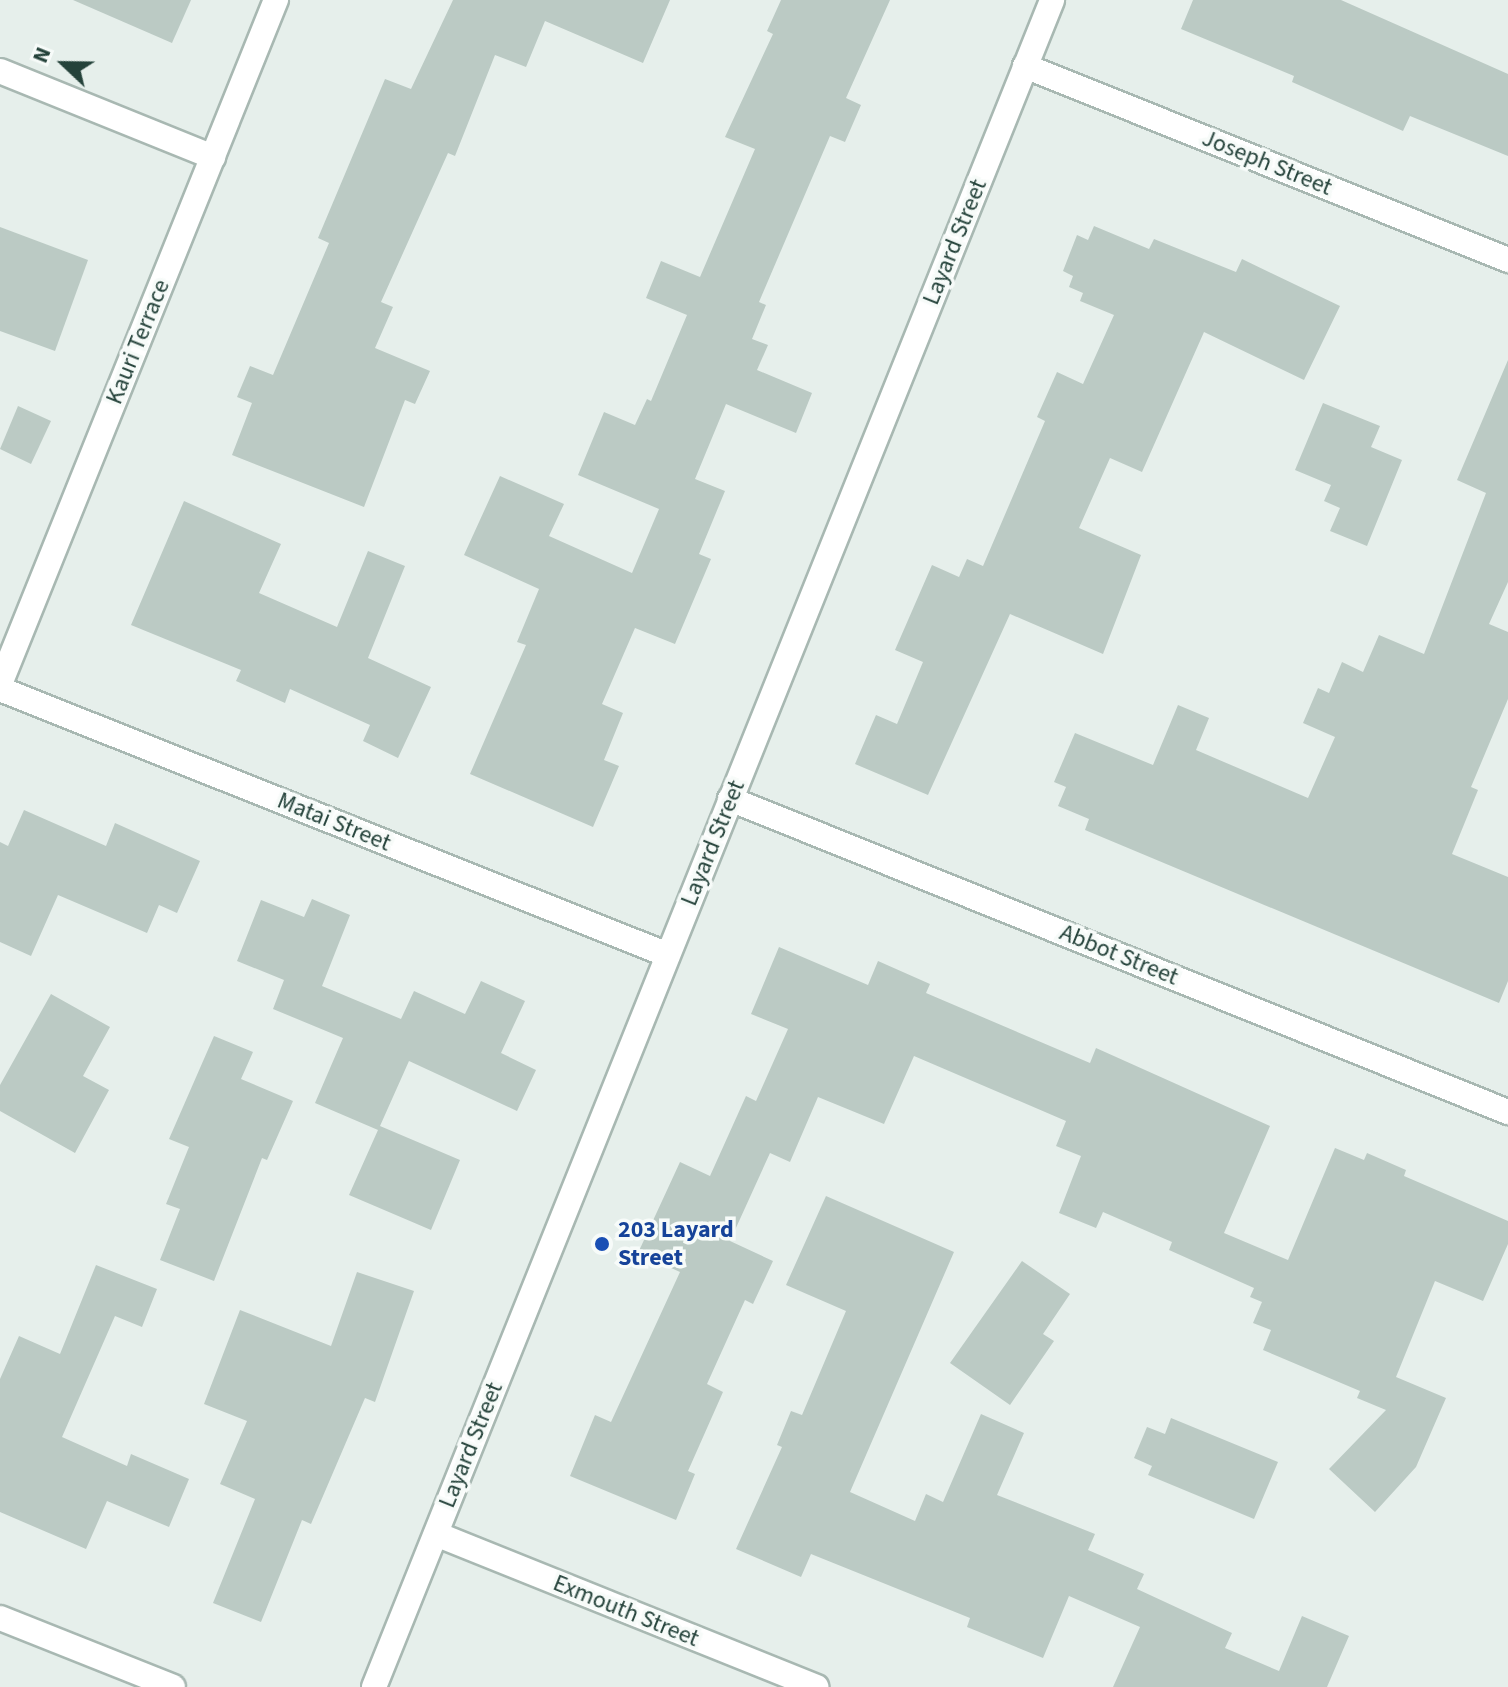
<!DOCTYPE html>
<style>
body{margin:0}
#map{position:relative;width:1508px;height:1687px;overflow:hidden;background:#e6efeb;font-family:"Source Sans 3",sans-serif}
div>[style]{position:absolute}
.building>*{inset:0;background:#bbcac4}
.roads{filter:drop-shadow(2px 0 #a8b8b2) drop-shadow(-2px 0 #a8b8b2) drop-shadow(0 2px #a8b8b2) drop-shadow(0 -2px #a8b8b2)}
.street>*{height:24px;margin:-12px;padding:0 12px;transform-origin:12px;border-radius:12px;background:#fff}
.secondary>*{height:24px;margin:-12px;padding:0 12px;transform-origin:12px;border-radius:12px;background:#fff}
.dots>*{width:22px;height:22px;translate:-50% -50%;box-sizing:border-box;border:4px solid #f7fbf9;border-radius:50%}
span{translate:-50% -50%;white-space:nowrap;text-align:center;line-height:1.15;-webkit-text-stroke:7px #f7fbf9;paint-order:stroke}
.street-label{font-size:24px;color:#24423a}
.transit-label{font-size:24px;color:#164399;font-weight:700}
.left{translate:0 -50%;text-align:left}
.north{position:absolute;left:24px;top:24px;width:80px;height:80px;-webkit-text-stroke:6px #f7fbf9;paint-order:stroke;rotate:292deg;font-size:22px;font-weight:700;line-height:32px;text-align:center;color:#24423a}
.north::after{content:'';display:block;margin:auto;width:28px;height:36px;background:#24423a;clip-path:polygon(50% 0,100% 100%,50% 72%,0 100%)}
</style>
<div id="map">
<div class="building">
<div style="clip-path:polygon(73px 0,191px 0,172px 43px)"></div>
<div style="clip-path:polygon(453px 0,670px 0,643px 63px,545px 21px,526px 67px,495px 55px,455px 156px,448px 153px,381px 302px,393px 307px,375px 348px,430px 371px,415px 404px,405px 400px,364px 507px,232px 455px,252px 403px,237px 397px,250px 366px,273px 375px,329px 243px,318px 238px,385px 79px,411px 89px)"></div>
<div style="clip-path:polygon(781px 0,890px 0,846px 98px,861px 105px,845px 142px,830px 136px,759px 302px,766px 305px,752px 339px,768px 345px,757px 370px,812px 393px,796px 433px,726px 404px,695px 479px,725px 491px,699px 554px,711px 559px,675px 644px,635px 628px,602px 704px,623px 713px,604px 760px,619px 766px,593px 827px,470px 774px,526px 645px,517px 642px,539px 589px,464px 555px,500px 476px,564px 504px,549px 536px,632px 573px,659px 509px,578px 475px,604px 412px,635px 425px,647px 399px,651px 401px,687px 315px,646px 298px,661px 261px,700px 277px,755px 149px,725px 137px,773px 34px,767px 31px)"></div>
<div style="clip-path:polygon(1193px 0,1341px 0,1508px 74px,1508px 156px,1410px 116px,1403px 131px,1292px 82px,1294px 76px,1181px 29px)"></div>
<div style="clip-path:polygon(1094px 226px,1149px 249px,1154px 239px,1236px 272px,1242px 259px,1340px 306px,1304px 380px,1204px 332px,1142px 472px,1110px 458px,1079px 528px,1141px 555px,1103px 654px,1010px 614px,928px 795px,855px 764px,876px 715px,897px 724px,923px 662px,895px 650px,932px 565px,959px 577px,967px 559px,983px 566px,1045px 421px,1037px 417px,1057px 372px,1083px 384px,1114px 315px,1080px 301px,1083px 293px,1069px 287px,1073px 276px,1063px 271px,1077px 235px,1088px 240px)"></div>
<div style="clip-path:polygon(0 227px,88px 260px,55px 351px,0 331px)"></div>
<div style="clip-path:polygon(1508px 360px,1508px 582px,1489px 624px,1508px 632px,1508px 699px,1471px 787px,1478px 790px,1452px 854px,1508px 877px,1508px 981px,1499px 1003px,1085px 830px,1089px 819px,1058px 806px,1066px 787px,1054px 782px,1075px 733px,1153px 765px,1178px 705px,1209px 718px,1196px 750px,1308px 798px,1335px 737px,1303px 723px,1318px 688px,1329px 693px,1342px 662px,1363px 672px,1379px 635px,1424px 654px,1486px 493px,1457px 480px)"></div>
<div style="clip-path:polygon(1323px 403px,1380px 426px,1371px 447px,1402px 460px,1367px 546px,1330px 531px,1340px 508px,1324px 501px,1331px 485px,1295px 470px)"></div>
<div style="clip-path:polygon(18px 406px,51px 421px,31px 464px,0 449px)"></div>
<div style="clip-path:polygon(184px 501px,281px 544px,259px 593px,337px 627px,368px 551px,405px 566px,368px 658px,431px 687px,398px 758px,363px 741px,370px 725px,290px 689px,285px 703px,236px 681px,241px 670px,131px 625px)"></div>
<div style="clip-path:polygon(24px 810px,106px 846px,115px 823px,200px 861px,177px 913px,159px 905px,147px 933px,58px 895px,31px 956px,0 942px,0 842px,8px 846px)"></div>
<div style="clip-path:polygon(312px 899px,350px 915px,322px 986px,401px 1019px,414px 991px,465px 1014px,481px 981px,525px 1001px,501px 1053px,536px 1070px,517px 1111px,409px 1061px,380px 1126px,460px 1160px,431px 1230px,349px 1195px,378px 1130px,315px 1103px,343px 1038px,273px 1009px,284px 980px,237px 961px,261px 900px,304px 917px)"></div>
<div style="clip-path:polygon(779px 947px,868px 985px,878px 961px,930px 984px,926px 993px,1090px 1063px,1096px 1048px,1270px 1126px,1224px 1233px,1288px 1260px,1335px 1148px,1364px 1160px,1367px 1153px,1406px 1170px,1404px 1176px,1508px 1221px,1508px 1244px,1483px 1301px,1435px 1281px,1396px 1377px,1446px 1398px,1416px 1467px,1375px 1512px,1329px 1469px,1386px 1410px,1357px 1398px,1360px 1391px,1263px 1350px,1271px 1330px,1253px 1323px,1262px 1302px,1250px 1297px,1254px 1288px,1169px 1250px,1172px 1242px,1103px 1212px,1096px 1228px,1059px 1213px,1081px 1156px,1056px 1146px,1066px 1121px,914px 1056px,884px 1124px,818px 1097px,790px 1162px,770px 1153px,730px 1241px,773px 1261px,753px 1304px,745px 1300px,707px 1384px,723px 1392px,688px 1471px,695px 1474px,676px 1520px,570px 1476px,595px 1415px,611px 1422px,680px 1272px,638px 1253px,680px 1162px,710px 1176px,746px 1096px,756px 1101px,788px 1029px,751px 1014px)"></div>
<div style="clip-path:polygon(51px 994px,110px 1027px,83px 1076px,109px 1090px,75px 1153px,0 1111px,0 1085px)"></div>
<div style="clip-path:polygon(214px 1036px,253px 1052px,241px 1079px,293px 1101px,267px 1160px,262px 1158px,214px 1281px,160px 1260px,180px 1209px,166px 1204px,189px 1147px,169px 1139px)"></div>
<div style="clip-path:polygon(826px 1196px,954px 1252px,850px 1492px,915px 1521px,926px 1494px,943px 1502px,981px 1414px,1024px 1433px,997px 1495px,1095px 1534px,1088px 1550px,1144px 1574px,1137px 1589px,1232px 1633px,1225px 1648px,1279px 1671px,1302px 1616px,1349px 1636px,1327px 1687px,1113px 1687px,1140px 1627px,1069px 1596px,1043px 1658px,967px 1627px,970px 1618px,811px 1554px,801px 1577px,736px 1549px,782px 1447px,777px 1445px,791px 1411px,802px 1415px,846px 1311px,786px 1285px)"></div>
<div style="clip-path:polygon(1022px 1261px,1070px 1294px,1043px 1334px,1054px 1341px,1010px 1405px,950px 1363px)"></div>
<div style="clip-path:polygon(96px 1265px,157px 1289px,142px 1327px,115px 1316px,62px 1437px,127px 1466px,131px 1454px,189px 1479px,169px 1527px,107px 1501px,86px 1549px,0 1512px,0 1379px,19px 1336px,60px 1354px)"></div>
<div style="clip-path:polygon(357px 1272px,414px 1291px,375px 1402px,365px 1398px,311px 1524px,302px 1520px,261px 1622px,213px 1603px,255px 1499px,220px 1484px,247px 1421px,204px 1404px,240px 1310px,331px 1346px)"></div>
<div style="clip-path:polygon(1171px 1418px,1278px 1462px,1254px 1519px,1148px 1475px,1152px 1466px,1134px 1458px,1147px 1427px,1165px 1434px)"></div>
</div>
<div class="roads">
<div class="street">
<div style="left:1025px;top:66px;width:521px;rotate:21.88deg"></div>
<div style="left:0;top:71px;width:230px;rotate:22deg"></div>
<div style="left:0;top:684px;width:738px;rotate:-68.03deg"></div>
<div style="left:0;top:689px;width:719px;rotate:21.71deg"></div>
<div style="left:730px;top:799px;width:839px;rotate:21.92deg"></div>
<div style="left:0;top:1618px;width:186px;rotate:21.7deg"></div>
</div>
<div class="secondary">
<div style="left:436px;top:1534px;width:410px;rotate:21.9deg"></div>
<div style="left:374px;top:1687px;width:1818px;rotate:-68.1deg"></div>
</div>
</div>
<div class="dots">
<div style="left:602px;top:1244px;background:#1a4fb4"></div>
</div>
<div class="street-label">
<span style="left:1267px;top:163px;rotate:22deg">Joseph Street</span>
<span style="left:955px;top:242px;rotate:-68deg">Layard Street</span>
<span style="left:138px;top:342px;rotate:-68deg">Kauri Terrace</span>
<span style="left:334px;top:822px;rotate:22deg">Matai Street</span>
<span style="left:713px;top:843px;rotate:-68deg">Layard Street</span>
<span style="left:1119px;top:955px;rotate:22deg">Abbot Street</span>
<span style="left:471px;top:1445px;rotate:-68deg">Layard Street</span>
<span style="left:626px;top:1611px;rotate:22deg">Exmouth Street</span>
</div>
<div class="transit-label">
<span class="left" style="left:618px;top:1244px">203 Layard<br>Street</span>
</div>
<div class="north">N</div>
</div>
